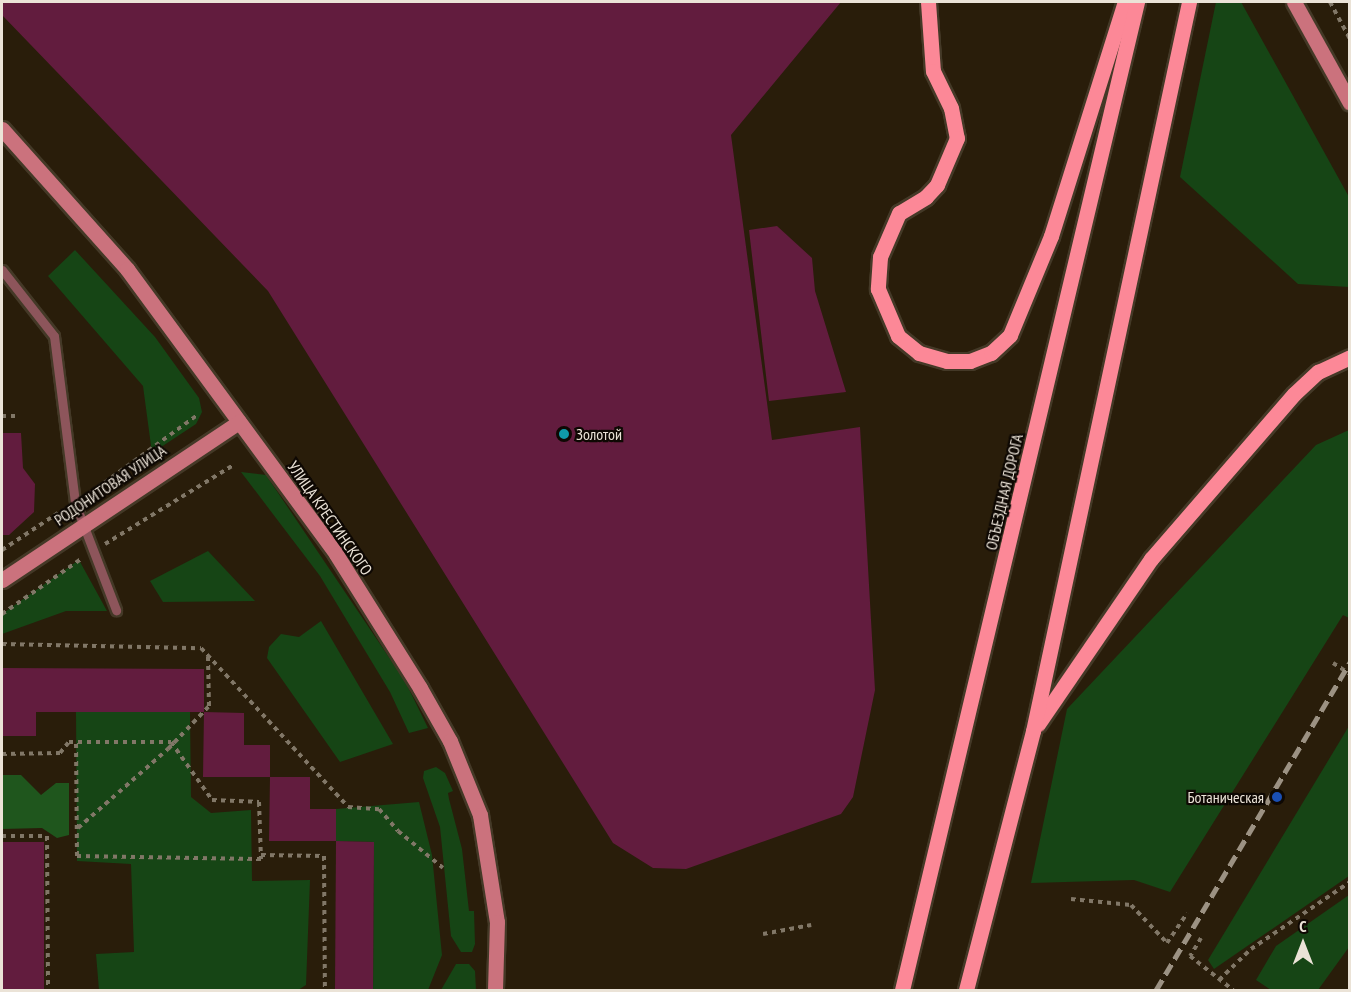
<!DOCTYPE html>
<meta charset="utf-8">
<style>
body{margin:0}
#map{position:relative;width:1351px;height:992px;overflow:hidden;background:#291d0a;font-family:"PT Sans Narrow",sans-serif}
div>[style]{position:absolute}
.green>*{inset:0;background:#164515}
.forest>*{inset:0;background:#1f561d}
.building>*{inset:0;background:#621c3e}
.path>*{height:4px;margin-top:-2px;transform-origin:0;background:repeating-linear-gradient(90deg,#817767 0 4.5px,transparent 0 9px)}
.roads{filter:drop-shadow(2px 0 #443927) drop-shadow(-2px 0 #443927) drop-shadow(0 2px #443927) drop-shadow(0 -2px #443927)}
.lane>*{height:9px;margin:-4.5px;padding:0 4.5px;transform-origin:4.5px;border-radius:4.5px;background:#8d555b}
.secondary>*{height:15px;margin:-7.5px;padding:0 7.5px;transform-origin:7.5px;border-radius:7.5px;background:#cb727d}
.primary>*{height:15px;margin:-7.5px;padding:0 7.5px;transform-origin:7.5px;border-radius:7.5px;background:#fc8897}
.rail>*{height:4.5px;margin-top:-2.25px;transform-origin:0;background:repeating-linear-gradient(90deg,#9c9283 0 12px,transparent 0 18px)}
.dots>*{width:16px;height:16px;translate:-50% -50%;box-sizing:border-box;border:3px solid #0e0803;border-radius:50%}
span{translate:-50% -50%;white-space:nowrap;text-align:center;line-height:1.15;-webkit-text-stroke:4.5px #0e0803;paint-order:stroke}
.poi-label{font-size:16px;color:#ebe3d7}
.left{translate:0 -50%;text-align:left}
.right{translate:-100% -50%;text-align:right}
.street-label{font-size:16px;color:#ebe3d7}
.frame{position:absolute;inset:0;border:3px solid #ebe3d7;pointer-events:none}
.north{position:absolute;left:1273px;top:914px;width:60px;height:60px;-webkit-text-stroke:4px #0e0803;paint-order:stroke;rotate:0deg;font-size:16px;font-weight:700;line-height:24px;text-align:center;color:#ebe3d7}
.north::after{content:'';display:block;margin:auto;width:21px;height:27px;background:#ebe3d7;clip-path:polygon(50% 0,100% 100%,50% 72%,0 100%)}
</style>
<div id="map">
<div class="green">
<div style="clip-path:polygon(1216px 2px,1241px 2px,1349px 197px,1349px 287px,1298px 284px,1180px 177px)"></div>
<div style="clip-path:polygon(75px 250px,155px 337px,199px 398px,202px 412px,196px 424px,152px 453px,143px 386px,48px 276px)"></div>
<div style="clip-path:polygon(1349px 430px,1349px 618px,1343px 615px,1170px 892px,1134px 880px,1031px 883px,1067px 709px,1316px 445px)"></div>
<div style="clip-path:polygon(241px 472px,266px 475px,405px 681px,428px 728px,409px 733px,390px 692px,320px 576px)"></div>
<div style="clip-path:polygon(208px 551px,255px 601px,163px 602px,150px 581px)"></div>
<div style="clip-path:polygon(79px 560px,107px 611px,66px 611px,2px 634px,2px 614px)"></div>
<div style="clip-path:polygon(321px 621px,393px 744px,340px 762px,267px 658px,269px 647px,281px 634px,299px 637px)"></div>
<div style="clip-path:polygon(76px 712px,190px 712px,191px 797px,211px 813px,251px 810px,252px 881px,310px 880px,306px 985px,298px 990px,99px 990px,96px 954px,134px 952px,131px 864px,77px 861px)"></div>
<div style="clip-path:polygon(1349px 726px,1349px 876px,1214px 969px,1208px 960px)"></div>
<div style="clip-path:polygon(436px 767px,445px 773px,453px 791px,448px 793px,449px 799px,462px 849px,469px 911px,474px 911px,475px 944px,472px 952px,461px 952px,451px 936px,440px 827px,423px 778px,424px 771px)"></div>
<div style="clip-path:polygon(419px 802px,432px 855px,442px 955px,428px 990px,373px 990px,374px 842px,336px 841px,336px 809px)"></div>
<div style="clip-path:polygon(1349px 895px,1349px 947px,1318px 990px,1271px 990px,1256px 980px,1276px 946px)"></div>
<div style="clip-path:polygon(456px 964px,469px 964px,475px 971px,476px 990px,441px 990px)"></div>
</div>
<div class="forest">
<div style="clip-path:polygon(2px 775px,21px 775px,41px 795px,56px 783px,69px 783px,69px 835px,57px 838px,42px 828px,2px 829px)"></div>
</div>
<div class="building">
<div style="clip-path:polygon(2px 2px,841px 2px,731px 135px,772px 440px,860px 427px,875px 690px,853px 797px,841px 814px,686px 869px,653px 868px,613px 843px,268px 291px,2px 15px)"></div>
<div style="clip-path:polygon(777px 226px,812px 258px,815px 291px,846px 392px,769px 401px,749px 230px)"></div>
<div style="clip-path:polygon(2px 433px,21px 433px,23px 468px,35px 484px,34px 512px,9px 535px,2px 535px)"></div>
<div style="clip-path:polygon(2px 668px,204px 669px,204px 712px,36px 712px,36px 736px,2px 736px)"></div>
<div style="clip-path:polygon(204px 712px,244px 713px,244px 745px,270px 745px,270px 777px,203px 777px)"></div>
<div style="clip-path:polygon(270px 777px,310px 777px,310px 809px,336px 809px,336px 841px,269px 841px)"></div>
<div style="clip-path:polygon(336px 841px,374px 842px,373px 990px,335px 990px)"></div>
<div style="clip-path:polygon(2px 842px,44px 842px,44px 990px,2px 990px)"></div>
</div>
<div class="path">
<div style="left:1330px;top:2px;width:42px;rotate:61.6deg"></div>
<div style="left:2px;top:416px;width:14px"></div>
<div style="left:90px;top:493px;width:131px;rotate:-36deg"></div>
<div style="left:105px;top:544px;width:149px;rotate:-31.6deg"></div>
<div style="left:2px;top:550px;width:71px;rotate:-33.5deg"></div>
<div style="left:2px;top:614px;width:96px;rotate:-34.8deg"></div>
<div style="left:2px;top:644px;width:199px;rotate:1.2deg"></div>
<div style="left:201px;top:648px;width:217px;rotate:47.2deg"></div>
<div style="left:348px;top:807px;width:31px;rotate:4deg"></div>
<div style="left:379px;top:809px;width:29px;rotate:49deg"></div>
<div style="left:398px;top:831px;width:58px;rotate:39.4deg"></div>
<div style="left:1333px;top:663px;width:20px;rotate:33deg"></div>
<div style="left:2px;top:754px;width:58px;rotate:-1deg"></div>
<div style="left:60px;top:753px;width:14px;rotate:-51deg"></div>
<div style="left:69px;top:742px;width:102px"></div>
<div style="left:171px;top:742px;width:71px;rotate:54.7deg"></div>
<div style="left:212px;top:800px;width:47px;rotate:2.4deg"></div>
<div style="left:259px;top:802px;width:57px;rotate:88deg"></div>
<div style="left:261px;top:859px;width:184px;rotate:-179.1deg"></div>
<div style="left:77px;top:856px;width:114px;rotate:-90.5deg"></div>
<div style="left:78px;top:828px;width:120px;rotate:-41.3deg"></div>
<div style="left:168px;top:749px;width:59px;rotate:-46.4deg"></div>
<div style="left:209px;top:706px;width:49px;rotate:-91.2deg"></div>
<div style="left:2px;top:836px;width:45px"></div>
<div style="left:47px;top:836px;width:154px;rotate:89.6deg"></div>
<div style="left:261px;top:855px;width:63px;rotate:0.9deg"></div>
<div style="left:324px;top:856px;width:134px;rotate:89.6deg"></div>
<div style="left:1071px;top:899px;width:60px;rotate:5.7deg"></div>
<div style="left:1131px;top:905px;width:52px;rotate:46.5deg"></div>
<div style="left:1167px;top:943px;width:36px;rotate:-56deg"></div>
<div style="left:763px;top:934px;width:49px;rotate:-10.6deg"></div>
<div style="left:1201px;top:938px;width:21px;rotate:121deg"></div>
<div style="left:1190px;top:956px;width:55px;rotate:38.3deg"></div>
<div style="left:1219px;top:980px;width:45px;rotate:-44.1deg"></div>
<div style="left:1251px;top:949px;width:120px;rotate:-34.1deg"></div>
</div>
<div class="roads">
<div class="lane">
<div style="left:2px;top:270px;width:84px;rotate:51.8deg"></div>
<div style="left:54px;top:336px;width:168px;rotate:82.8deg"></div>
<div style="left:75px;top:503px;width:115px;rotate:69deg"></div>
</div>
<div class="secondary">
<div style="left:1294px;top:2px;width:115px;rotate:61deg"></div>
<div style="left:2px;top:129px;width:188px;rotate:48.2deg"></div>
<div style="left:127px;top:269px;width:353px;rotate:53.7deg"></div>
<div style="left:336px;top:554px;width:158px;rotate:57.9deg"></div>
<div style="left:420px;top:688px;width:61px;rotate:60.5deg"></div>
<div style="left:450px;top:741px;width:80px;rotate:67.9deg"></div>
<div style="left:480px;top:815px;width:108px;rotate:81deg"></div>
<div style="left:497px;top:922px;width:68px;rotate:91.7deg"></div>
<div style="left:2px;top:580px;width:285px;rotate:-33.7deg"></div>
</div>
<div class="primary">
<div style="left:928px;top:2px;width:69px;rotate:85.9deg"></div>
<div style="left:933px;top:71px;width:41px;rotate:64.1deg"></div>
<div style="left:951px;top:108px;width:31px;rotate:79deg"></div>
<div style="left:957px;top:138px;width:51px;rotate:113.1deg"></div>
<div style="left:937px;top:185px;width:16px;rotate:133deg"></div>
<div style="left:926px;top:197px;width:31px;rotate:149deg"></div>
<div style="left:899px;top:213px;width:48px;rotate:113.4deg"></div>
<div style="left:880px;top:257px;width:32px;rotate:94deg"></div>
<div style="left:878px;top:289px;width:51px;rotate:66.9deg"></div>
<div style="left:898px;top:336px;width:27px;rotate:39deg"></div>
<div style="left:919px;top:353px;width:29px;rotate:16deg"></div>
<div style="left:947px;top:361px;width:23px"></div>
<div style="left:970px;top:361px;width:22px;rotate:-21deg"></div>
<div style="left:991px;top:353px;width:26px;rotate:-43deg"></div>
<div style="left:1010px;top:335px;width:107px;rotate:-67.5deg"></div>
<div style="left:1051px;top:236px;width:245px;rotate:-72.5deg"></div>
<div style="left:1038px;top:724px;width:200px;rotate:-55.6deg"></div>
<div style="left:1151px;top:559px;width:218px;rotate:-49.1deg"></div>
<div style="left:1294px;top:394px;width:33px;rotate:-43deg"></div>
<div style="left:1318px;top:372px;width:35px;rotate:-25deg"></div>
<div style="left:902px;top:990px;width:1016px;rotate:-76.62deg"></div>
<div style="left:966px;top:990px;width:268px;rotate:-75.5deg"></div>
<div style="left:1033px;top:731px;width:746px;rotate:-77.92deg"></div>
</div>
</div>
<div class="rail">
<div style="left:1156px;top:990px;width:381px;rotate:-59.4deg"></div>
</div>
<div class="dots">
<div style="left:564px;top:434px;background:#0f9aa8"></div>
<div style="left:1277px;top:797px;background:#1a4fb4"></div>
</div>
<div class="poi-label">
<span class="left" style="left:576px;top:434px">Золотой</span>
<span class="right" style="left:1264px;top:797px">Ботаническая</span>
</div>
<div class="street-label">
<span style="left:110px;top:485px;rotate:-34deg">РОДОНИТОВАЯ УЛИЦА</span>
<span style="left:1004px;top:492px;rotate:-77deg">ОБЪЕЗДНАЯ ДОРОГА</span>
<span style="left:330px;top:518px;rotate:55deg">УЛИЦА КРЕСТИНСКОГО</span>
</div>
<div class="frame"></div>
<div class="north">С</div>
</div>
